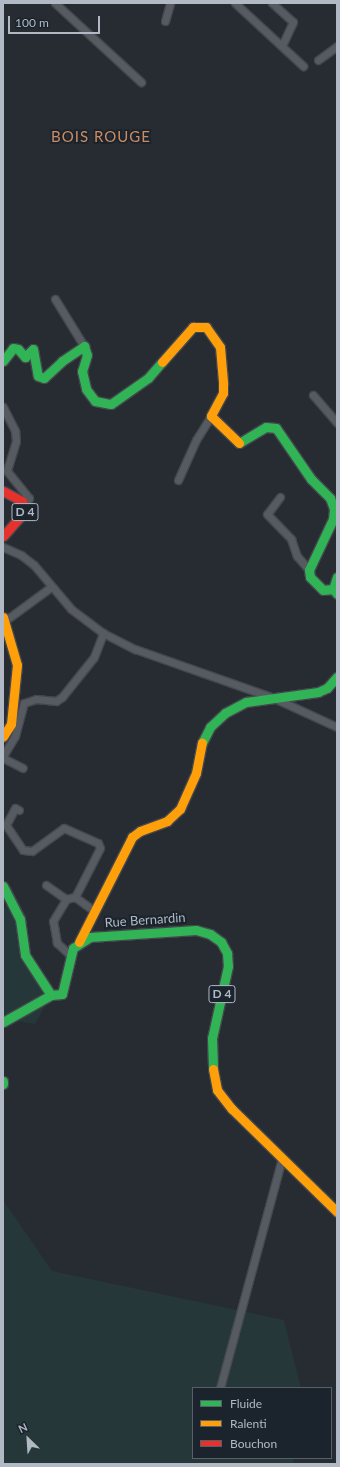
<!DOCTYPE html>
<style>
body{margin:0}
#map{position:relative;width:340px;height:1467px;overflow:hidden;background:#272c32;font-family:Lato,sans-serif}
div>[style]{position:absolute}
.green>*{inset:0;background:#253738}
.stream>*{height:2px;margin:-1px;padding:0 1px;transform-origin:1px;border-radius:1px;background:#36485c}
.roads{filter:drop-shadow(1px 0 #44484d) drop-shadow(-1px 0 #44484d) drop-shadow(0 1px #44484d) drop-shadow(0 -1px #44484d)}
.street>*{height:7px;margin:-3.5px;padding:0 3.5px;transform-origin:3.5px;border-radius:3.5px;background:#565a61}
.fast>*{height:9px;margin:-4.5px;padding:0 4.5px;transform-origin:4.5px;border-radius:4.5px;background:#30b455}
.slow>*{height:9px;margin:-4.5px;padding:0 4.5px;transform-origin:4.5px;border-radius:4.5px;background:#ff9f0a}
.jam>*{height:9px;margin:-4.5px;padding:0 4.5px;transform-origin:4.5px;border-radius:4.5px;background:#e5322d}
span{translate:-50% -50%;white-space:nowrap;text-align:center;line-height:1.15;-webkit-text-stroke:4px #1b232c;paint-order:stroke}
.shield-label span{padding:1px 3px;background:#1b232c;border:1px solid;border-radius:3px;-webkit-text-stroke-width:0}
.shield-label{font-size:12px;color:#b0b9c4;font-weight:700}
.street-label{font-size:13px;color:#b0b9c4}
.quarter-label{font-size:15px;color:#cd8b62;letter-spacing:1px}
.frame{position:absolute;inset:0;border:4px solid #b0b9c4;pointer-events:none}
.legend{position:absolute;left:192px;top:1387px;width:140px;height:72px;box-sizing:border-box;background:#1b232c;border:1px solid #575f69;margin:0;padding:5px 7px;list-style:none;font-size:12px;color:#b0b9c4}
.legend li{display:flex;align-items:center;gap:8px;height:20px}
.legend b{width:20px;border:1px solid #575f69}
.north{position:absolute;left:8px;top:1419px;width:40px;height:40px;-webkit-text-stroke:3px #1b232c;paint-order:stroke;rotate:335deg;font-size:11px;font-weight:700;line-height:16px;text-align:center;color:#b0b9c4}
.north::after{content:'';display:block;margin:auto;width:14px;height:18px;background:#b0b9c4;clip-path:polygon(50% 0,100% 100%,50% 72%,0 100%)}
.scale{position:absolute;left:8px;top:16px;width:92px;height:18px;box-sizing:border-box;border:2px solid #b0b9c4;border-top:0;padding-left:5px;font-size:12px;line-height:14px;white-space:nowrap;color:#b0b9c4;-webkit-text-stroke:3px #1b232c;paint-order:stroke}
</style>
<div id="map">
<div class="green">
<div style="clip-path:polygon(10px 896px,25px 955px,51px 995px,35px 1024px,3px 1018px,3px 910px)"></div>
<div style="clip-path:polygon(3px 1200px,52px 1271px,284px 1320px,301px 1388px,193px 1388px,193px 1458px,294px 1458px,293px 1464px,3px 1464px)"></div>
</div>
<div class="stream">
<div style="left:9px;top:886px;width:34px;rotate:63deg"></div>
</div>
<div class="roads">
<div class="street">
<div style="left:55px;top:3px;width:117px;rotate:42.6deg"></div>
<div style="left:235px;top:3px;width:93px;rotate:42.8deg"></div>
<div style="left:272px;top:3px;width:28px;rotate:42deg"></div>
<div style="left:293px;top:22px;width:26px;rotate:115deg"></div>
<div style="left:165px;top:21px;width:19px;rotate:-74deg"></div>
<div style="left:318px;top:60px;width:24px;rotate:-36deg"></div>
<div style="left:55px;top:299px;width:55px;rotate:58.3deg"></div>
<div style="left:313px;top:395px;width:37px;rotate:49deg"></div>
<div style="left:3px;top:407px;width:27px;rotate:63deg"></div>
<div style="left:15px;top:431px;width:10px;rotate:84deg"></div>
<div style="left:16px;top:441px;width:31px;rotate:107deg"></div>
<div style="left:7px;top:471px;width:35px;rotate:51deg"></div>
<div style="left:29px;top:498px;width:9px;rotate:122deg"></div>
<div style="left:178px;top:480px;width:44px;rotate:-65.8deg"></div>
<div style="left:196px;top:440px;width:28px;rotate:-58deg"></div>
<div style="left:280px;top:497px;width:21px;rotate:127deg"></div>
<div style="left:267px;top:514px;width:35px;rotate:46deg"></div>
<div style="left:291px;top:539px;width:18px;rotate:71deg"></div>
<div style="left:297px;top:556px;width:18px;rotate:49deg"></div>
<div style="left:3px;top:547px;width:20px;rotate:24deg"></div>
<div style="left:21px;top:555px;width:16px;rotate:38deg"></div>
<div style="left:34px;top:565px;width:57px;rotate:49.9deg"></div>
<div style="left:71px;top:609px;width:40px;rotate:37deg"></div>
<div style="left:103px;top:633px;width:36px;rotate:27deg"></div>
<div style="left:135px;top:649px;width:147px;rotate:19.4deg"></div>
<div style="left:274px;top:698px;width:69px;rotate:24.7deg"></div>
<div style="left:6px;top:620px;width:56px;rotate:-36.3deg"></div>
<div style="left:3px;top:756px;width:23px;rotate:-59deg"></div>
<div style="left:15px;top:736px;width:34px;rotate:-75deg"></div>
<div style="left:24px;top:703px;width:13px;rotate:-18deg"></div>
<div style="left:36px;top:699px;width:20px;rotate:6deg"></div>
<div style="left:56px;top:701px;width:7px;rotate:-34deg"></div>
<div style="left:62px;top:697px;width:51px;rotate:-51.3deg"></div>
<div style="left:94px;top:657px;width:26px;rotate:-69deg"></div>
<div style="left:3px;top:758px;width:22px;rotate:27deg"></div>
<div style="left:19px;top:810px;width:4px;rotate:-153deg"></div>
<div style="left:15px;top:808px;width:19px;rotate:118deg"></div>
<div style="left:6px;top:825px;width:30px;rotate:56deg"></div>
<div style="left:23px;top:850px;width:9px;rotate:6deg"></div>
<div style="left:32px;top:851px;width:39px;rotate:-36deg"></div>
<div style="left:64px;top:828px;width:37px;rotate:24deg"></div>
<div style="left:98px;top:843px;width:5px;rotate:68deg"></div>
<div style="left:100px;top:848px;width:55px;rotate:117deg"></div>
<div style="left:75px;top:897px;width:24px;rotate:36deg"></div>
<div style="left:46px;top:885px;width:24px;rotate:35deg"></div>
<div style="left:70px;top:955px;width:18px;rotate:-137deg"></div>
<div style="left:57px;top:943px;width:22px;rotate:-100deg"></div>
<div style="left:53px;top:921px;width:26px;rotate:-59deg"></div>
<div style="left:66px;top:899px;width:9px;rotate:-13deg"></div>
<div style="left:220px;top:1388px;width:237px;rotate:-74.9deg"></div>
</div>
<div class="fast">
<div style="left:3px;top:361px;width:16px;rotate:-52deg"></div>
<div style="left:13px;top:348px;width:5px;rotate:11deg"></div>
<div style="left:18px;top:349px;width:11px;rotate:49deg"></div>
<div style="left:25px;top:357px;width:11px;rotate:-45deg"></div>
<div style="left:33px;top:349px;width:27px;rotate:80deg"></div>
<div style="left:38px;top:376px;width:6px;rotate:18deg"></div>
<div style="left:44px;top:378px;width:25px;rotate:-43deg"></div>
<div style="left:62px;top:361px;width:27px;rotate:-34deg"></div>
<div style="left:84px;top:346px;width:9px;rotate:72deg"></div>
<div style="left:87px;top:355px;width:17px;rotate:107deg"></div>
<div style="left:82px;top:371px;width:18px;rotate:77deg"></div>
<div style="left:86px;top:389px;width:15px;rotate:53deg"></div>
<div style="left:95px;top:401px;width:16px;rotate:11deg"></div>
<div style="left:111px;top:404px;width:45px;rotate:-35.1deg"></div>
<div style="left:148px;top:378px;width:21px;rotate:-49deg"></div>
<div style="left:239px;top:443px;width:31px;rotate:-31deg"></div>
<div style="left:266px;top:427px;width:10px;rotate:6deg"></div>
<div style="left:276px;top:428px;width:62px;rotate:55.5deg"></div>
<div style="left:311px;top:479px;width:27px;rotate:45deg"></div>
<div style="left:330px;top:498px;width:12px;rotate:70deg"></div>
<div style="left:334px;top:509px;width:10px;rotate:96deg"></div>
<div style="left:333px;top:519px;width:56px;rotate:115.2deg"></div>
<div style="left:309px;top:570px;width:7px;rotate:82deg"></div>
<div style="left:310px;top:577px;width:18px;rotate:45deg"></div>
<div style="left:323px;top:590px;width:10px;rotate:-6deg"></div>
<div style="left:337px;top:577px;width:13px;rotate:108deg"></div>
<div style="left:333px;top:589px;width:6px;rotate:51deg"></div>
<div style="left:202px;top:743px;width:18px;rotate:-63deg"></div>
<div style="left:210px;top:727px;width:21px;rotate:-43deg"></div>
<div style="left:225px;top:713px;width:24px;rotate:-28deg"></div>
<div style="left:246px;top:702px;width:73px;rotate:-7.9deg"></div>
<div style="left:318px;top:692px;width:10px;rotate:-24deg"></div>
<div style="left:327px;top:688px;width:15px;rotate:-48deg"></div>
<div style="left:3px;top:886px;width:37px;rotate:63deg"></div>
<div style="left:20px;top:919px;width:36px;rotate:82deg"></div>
<div style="left:25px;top:955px;width:48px;rotate:57deg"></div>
<div style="left:51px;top:995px;width:11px;rotate:-5deg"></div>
<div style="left:62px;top:994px;width:47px;rotate:-76.6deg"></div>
<div style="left:73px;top:948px;width:20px;rotate:-33deg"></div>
<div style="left:90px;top:937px;width:106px;rotate:-3.8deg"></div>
<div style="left:196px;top:930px;width:15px;rotate:16deg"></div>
<div style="left:210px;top:934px;width:14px;rotate:36deg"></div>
<div style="left:221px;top:942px;width:13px;rotate:61deg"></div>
<div style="left:227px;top:953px;width:13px;rotate:86deg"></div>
<div style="left:228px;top:966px;width:74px;rotate:102.5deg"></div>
<div style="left:212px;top:1038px;width:31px;rotate:88deg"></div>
<div style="left:3px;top:1022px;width:55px;rotate:-29.4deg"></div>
<div style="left:3px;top:1081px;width:3px;rotate:90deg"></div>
</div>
<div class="slow">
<div style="left:162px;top:362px;width:47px;rotate:-48.5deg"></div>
<div style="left:193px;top:327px;width:13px"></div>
<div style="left:206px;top:327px;width:24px;rotate:55deg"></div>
<div style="left:220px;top:347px;width:37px;rotate:85deg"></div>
<div style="left:223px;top:384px;width:9px;rotate:90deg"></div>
<div style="left:223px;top:393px;width:26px;rotate:118deg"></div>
<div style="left:211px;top:416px;width:39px;rotate:44deg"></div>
<div style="left:3px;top:617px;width:50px;rotate:73.7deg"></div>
<div style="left:17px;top:665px;width:59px;rotate:95.8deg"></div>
<div style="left:11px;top:724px;width:15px;rotate:122deg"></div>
<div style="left:79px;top:942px;width:118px;rotate:-63.2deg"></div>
<div style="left:132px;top:837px;width:10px;rotate:-37deg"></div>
<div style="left:140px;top:831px;width:29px;rotate:-20deg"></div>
<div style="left:167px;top:821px;width:18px;rotate:-43deg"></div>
<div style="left:180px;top:809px;width:39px;rotate:-66deg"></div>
<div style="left:196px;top:773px;width:31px;rotate:-79deg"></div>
<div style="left:213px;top:1069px;width:21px;rotate:79deg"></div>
<div style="left:217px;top:1090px;width:24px;rotate:52deg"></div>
<div style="left:232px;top:1109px;width:147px;rotate:44.4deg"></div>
</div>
<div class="jam">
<div style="left:3px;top:491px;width:21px;rotate:28deg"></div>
<div style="left:22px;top:501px;width:10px;rotate:73deg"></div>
<div style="left:25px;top:511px;width:33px;rotate:131deg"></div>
</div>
</div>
<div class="shield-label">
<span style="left:25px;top:512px">D 4</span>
<span style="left:222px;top:994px">D 4</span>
</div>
<div class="street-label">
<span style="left:145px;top:920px;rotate:-4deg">Rue Bernardin</span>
</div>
<div class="quarter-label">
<span style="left:101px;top:137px">BOIS ROUGE</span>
</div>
<div class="frame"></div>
<ul class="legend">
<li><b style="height:5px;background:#30b455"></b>Fluide</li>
<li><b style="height:5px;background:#ff9f0a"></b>Ralenti</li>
<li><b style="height:5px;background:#e5322d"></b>Bouchon</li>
</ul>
<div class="north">N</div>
<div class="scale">100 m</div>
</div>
